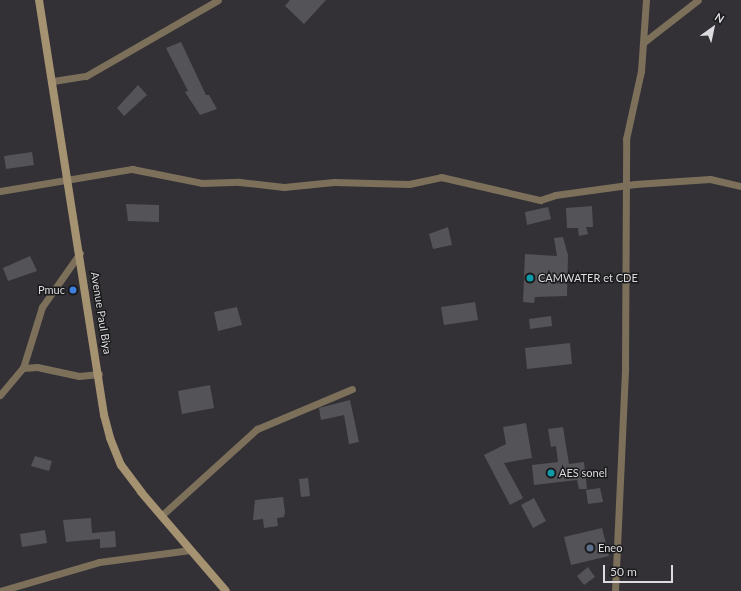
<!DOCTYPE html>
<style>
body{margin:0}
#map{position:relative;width:741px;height:591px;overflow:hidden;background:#333136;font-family:Lato,sans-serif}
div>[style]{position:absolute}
.building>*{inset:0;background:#545358}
.street>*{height:7px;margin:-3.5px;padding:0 3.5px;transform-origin:3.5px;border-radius:3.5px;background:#7c705b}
.secondary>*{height:8px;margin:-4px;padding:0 4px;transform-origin:4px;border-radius:4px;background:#a59271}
.dots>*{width:11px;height:11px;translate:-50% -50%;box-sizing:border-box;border:2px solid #1a1a1c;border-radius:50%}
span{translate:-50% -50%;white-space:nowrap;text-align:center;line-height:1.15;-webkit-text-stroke:3px #1a1a1c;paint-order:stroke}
.poi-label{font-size:11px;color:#dcdcdf}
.left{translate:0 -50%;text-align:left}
.right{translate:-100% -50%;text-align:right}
.street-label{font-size:11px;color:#dcdcdf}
.north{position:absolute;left:693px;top:8px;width:40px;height:40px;-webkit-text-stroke:3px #1a1a1c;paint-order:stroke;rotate:33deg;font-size:11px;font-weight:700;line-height:16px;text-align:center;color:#dcdcdf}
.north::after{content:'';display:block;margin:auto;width:14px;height:18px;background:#dcdcdf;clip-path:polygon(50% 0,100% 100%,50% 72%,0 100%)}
.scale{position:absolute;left:603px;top:565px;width:70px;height:18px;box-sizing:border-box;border:2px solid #dcdcdf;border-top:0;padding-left:5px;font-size:12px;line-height:14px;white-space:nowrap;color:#dcdcdf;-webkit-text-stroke:3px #1a1a1c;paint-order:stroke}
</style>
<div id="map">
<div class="building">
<div style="clip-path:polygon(290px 0,326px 0,304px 24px,285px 6px)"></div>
<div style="clip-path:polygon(181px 42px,206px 95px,209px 95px,217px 109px,200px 115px,185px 92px,188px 91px,166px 48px)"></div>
<div style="clip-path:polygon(138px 85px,147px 95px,124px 116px,117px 108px)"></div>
<div style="clip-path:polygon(32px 152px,34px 165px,6px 169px,4px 156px)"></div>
<div style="clip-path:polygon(126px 204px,159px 205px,159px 222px,128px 221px)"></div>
<div style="clip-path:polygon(592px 206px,593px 227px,586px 227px,588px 234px,579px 236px,578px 228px,567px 228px,566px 208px)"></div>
<div style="clip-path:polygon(548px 207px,551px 219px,527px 225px,525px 212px)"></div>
<div style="clip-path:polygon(448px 227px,452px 245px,433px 249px,429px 234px)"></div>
<div style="clip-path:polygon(563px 237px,568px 255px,567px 296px,535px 297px,534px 303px,523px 302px,525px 254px,557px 256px,554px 238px)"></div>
<div style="clip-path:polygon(30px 256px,37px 271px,8px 281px,3px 268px)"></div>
<div style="clip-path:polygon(475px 302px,478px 320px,444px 325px,441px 307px)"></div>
<div style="clip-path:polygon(237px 307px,242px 325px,218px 331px,214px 312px)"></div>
<div style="clip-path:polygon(551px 316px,552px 326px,530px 329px,529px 319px)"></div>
<div style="clip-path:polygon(570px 343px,572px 364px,527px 369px,525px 348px)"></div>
<div style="clip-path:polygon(210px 385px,214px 408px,182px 414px,178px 391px)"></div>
<div style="clip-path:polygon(350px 400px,359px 442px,349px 444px,344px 415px,321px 420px,319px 408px)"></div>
<div style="clip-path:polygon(526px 423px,532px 458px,504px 463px,523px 498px,510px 505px,484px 455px,506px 444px,503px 427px)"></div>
<div style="clip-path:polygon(563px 427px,569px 464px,584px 462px,587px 489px,579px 489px,577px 480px,534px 485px,532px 465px,558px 462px,556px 446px,551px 447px,548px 429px)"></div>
<div style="clip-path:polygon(35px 456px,52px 461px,49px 471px,31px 466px)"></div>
<div style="clip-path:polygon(308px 478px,310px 496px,301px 497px,299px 479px)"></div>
<div style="clip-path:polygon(600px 488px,603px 502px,588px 504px,586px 490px)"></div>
<div style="clip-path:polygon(283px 497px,285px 512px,284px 517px,277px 518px,278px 526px,264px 528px,263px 519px,253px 520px,255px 500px)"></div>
<div style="clip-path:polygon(534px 498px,546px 521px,533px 528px,521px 505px)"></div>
<div style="clip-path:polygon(91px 518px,92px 533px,115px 531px,116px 547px,100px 548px,100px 539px,66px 542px,63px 520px)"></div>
<div style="clip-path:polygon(602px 528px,609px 556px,571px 565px,564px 537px)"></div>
<div style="clip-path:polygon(45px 530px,47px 543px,22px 547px,20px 534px)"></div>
<div style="clip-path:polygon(588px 567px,595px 577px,584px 585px,577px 576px)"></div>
</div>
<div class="street">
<div style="left:644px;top:42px;width:68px;rotate:-37.9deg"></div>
<div style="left:53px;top:81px;width:33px;rotate:-9deg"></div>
<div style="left:86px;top:76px;width:152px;rotate:-29.9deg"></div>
<div style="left:0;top:191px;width:134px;rotate:-9.5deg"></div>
<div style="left:132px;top:169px;width:71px;rotate:11.3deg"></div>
<div style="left:202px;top:183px;width:37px;rotate:-2deg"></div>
<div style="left:239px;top:182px;width:45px;rotate:6.3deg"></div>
<div style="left:284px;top:187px;width:50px;rotate:-5.7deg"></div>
<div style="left:334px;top:182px;width:75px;rotate:1.5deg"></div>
<div style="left:409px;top:184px;width:33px;rotate:-12deg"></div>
<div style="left:441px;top:177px;width:102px;rotate:13.1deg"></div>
<div style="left:540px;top:200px;width:16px;rotate:-18deg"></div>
<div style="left:555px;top:195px;width:81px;rotate:-7.8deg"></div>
<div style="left:635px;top:184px;width:75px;rotate:-3.8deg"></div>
<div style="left:710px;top:179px;width:32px;rotate:13deg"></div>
<div style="left:23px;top:368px;width:14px;rotate:-4deg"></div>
<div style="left:37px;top:367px;width:43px;rotate:12.1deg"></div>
<div style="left:79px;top:376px;width:20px;rotate:-6deg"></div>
<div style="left:0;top:395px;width:35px;rotate:-50deg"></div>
<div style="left:23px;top:368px;width:64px;rotate:-72.7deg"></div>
<div style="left:42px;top:307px;width:66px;rotate:-54.9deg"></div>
<div style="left:161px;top:516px;width:130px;rotate:-42.2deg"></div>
<div style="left:257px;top:429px;width:103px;rotate:-22.8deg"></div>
<div style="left:0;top:591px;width:103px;rotate:-16.3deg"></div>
<div style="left:99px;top:562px;width:92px;rotate:-7.5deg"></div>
<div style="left:615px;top:591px;width:224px;rotate:-87.4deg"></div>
<div style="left:625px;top:367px;width:228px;rotate:-89.7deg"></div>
<div style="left:626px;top:139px;width:70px;rotate:-77.6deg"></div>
<div style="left:641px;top:71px;width:71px;rotate:-86deg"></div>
</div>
<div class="secondary">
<div style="left:39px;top:0;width:420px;rotate:81.1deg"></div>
<div style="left:104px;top:415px;width:24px;rotate:75deg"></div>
<div style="left:110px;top:438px;width:29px;rotate:68deg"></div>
<div style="left:121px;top:465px;width:34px;rotate:53deg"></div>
<div style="left:141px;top:492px;width:130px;rotate:49.4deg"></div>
</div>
<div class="dots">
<div style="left:530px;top:278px;background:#0f9aa8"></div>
<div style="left:73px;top:290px;background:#3f7fe0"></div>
<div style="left:551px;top:473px;background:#0f9aa8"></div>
<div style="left:590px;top:548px;background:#5c6f8a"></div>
</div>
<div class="poi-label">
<span class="left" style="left:538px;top:278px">CAMWATER et CDE</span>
<span class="right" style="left:65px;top:290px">Pmuc</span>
<span class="left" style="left:559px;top:473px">AES sonel</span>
<span class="left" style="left:598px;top:548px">Eneo</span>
</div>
<div class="street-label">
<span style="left:101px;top:313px;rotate:81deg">Avenue Paul Biya</span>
</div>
<div class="north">N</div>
<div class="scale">50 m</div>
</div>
